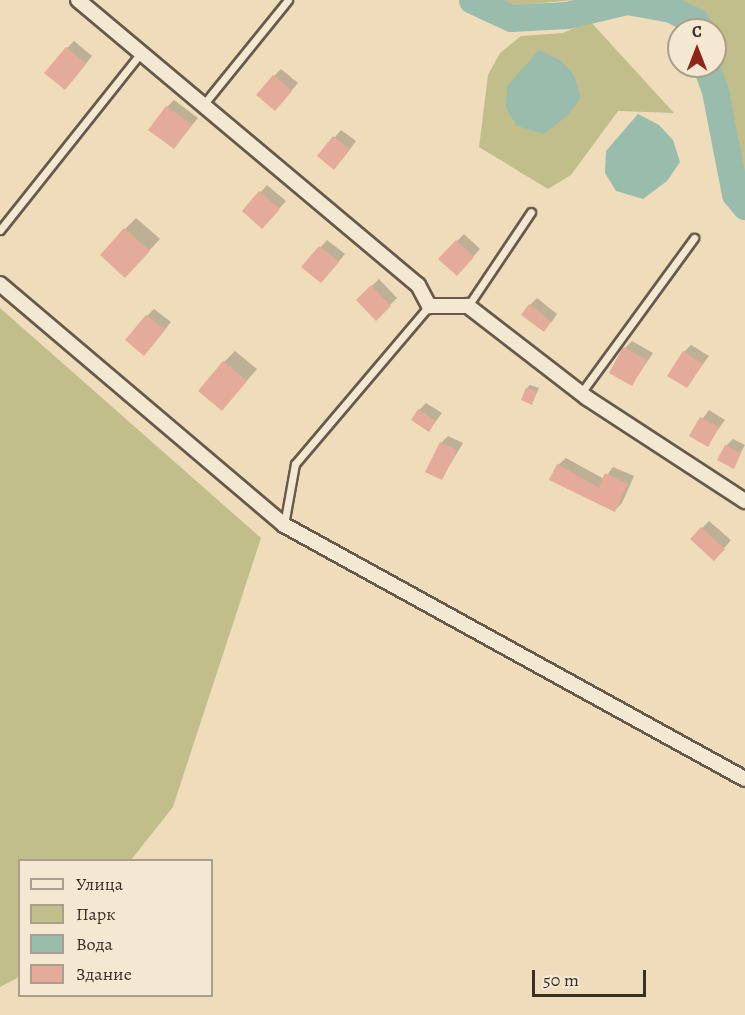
<!DOCTYPE html>
<meta charset="utf-8">
<style>
body{margin:0}
#map{position:relative;width:745px;height:1015px;overflow:hidden;background:#eedcbb;font-family:Alegreya,serif}
div>[style]{position:absolute}
.green>*{inset:0;background:#c1be8b}
.water>*{inset:0;background:#99bcad}
.shadow>*{inset:0;background:#0003}
.river>*{height:27px;margin:-13.5px;padding:0 13.5px;transform-origin:13.5px;border-radius:13.5px;background:#99bcad}
.building>*{inset:0;background:#e4ab9b}
.roads{filter:drop-shadow(2px 0 #685a4a) drop-shadow(-2px 0 #685a4a) drop-shadow(0 2px #685a4a) drop-shadow(0 -2px #685a4a)}
.lane>*{height:7px;margin:-3.5px;padding:0 3.5px;transform-origin:3.5px;border-radius:3.5px;background:#f4e8d3}
.street>*{height:14px;margin:-7px;padding:0 7px;transform-origin:7px;border-radius:7px;background:#f4e8d3}
span{translate:-50% -50%;white-space:nowrap;text-align:center;line-height:1.15;-webkit-text-stroke:6px #f4e8d3;paint-order:stroke}
.legend{position:absolute;left:18px;top:859px;width:195px;height:138px;box-sizing:border-box;background:#f4e8d3;border:2px solid #aa9e8d;margin:0;padding:8px 10px;list-style:none;font-size:18px;color:#3b2f25}
.legend li{display:flex;align-items:center;gap:12px;height:30px}
.legend b{width:30px;border:2px solid #aa9e8d}
.north{position:absolute;left:667px;top:18px;width:60px;height:60px;box-sizing:border-box;background:#f4e8d3;border:2px solid #aa9e8d;border-radius:50%;rotate:0deg;font-size:16px;font-weight:700;line-height:24px;text-align:center;color:#3b2f25}
.north::after{content:'';display:block;margin:auto;width:21px;height:27px;background:#8f2418;clip-path:polygon(50% 0,100% 100%,50% 72%,0 100%)}
.scale{position:absolute;left:532px;top:970px;width:114px;height:27px;box-sizing:border-box;border:3px solid #3b2f25;border-top:0;padding-left:8px;font-size:18px;line-height:21px;white-space:nowrap;color:#3b2f25;-webkit-text-stroke:4px #f4e8d3;paint-order:stroke}
</style>
<div id="map">
<div class="green">
<div style="clip-path:polygon(496px 0,574px 0,512px 6px)"></div>
<div style="clip-path:polygon(681px 0,745px 0,745px 177px,743px 170px,732px 177px,730px 167px,741px 160px,727px 88px,719px 66px,717px 31px,703px 12px)"></div>
<div style="clip-path:polygon(590px 21px,674px 113px,618px 111px,571px 175px,548px 189px,479px 147px,488px 75px,500px 53px,521px 36px,563px 33px)"></div>
<div style="clip-path:polygon(0 308px,261px 538px,173px 807px,131px 860px,20px 860px,19px 977px,0 987px)"></div>
</div>
<div class="water">
<div style="clip-path:polygon(539px 50px,560px 60px,574px 75px,581px 98px,567px 116px,544px 134px,517px 126px,506px 108px,507px 86px)"></div>
<div style="clip-path:polygon(638px 114px,659px 125px,673px 140px,680px 162px,667px 181px,643px 199px,616px 191px,605px 173px,606px 151px)"></div>
</div>
<div class="shadow">
<div style="clip-path:polygon(74px 41px,92px 56px,72px 81px,67px 48px)"></div>
<div style="clip-path:polygon(281px 69px,298px 83px,282px 102px,274px 76px)"></div>
<div style="clip-path:polygon(174px 100px,198px 118px,174px 147px,167px 107px)"></div>
<div style="clip-path:polygon(341px 130px,356px 141px,341px 161px,319px 156px)"></div>
<div style="clip-path:polygon(267px 185px,286px 201px,269px 220px,244px 211px)"></div>
<div style="clip-path:polygon(136px 218px,160px 239px,136px 265px,125px 229px)"></div>
<div style="clip-path:polygon(464px 234px,480px 249px,464px 267px,457px 241px)"></div>
<div style="clip-path:polygon(327px 240px,345px 254px,328px 274px,303px 267px)"></div>
<div style="clip-path:polygon(379px 279px,397px 298px,376px 319px,358px 300px)"></div>
<div style="clip-path:polygon(537px 298px,557px 314px,551px 323px,530px 305px)"></div>
<div style="clip-path:polygon(154px 309px,171px 322px,151px 347px,147px 316px)"></div>
<div style="clip-path:polygon(632px 341px,653px 353px,632px 384px,625px 348px)"></div>
<div style="clip-path:polygon(691px 345px,709px 356px,687px 386px,684px 352px)"></div>
<div style="clip-path:polygon(235px 351px,257px 369px,222px 409px,224px 362px)"></div>
<div style="clip-path:polygon(530px 385px,539px 388px,532px 403px,527px 388px)"></div>
<div style="clip-path:polygon(426px 403px,442px 413px,429px 430px,419px 410px)"></div>
<div style="clip-path:polygon(709px 410px,725px 420px,707px 445px,691px 435px)"></div>
<div style="clip-path:polygon(448px 436px,463px 443px,442px 478px,441px 443px)"></div>
<div style="clip-path:polygon(733px 439px,745px 445px,733px 467px,726px 446px)"></div>
<div style="clip-path:polygon(566px 458px,604px 479px,613px 467px,634px 476px,622px 503px,615px 510px,558px 465px)"></div>
<div style="clip-path:polygon(709px 521px,731px 540px,721px 552px,692px 539px)"></div>
</div>
<div class="river">
<div style="left:472px;top:0;width:43px;rotate:24.8deg"></div>
<div style="left:511px;top:18px;width:56px;rotate:-3.1deg"></div>
<div style="left:567px;top:15px;width:62px;rotate:-13.1deg"></div>
<div style="left:627px;top:1px;width:45px;rotate:10.3deg"></div>
<div style="left:671px;top:9px;width:27px;rotate:27deg"></div>
<div style="left:695px;top:21px;width:11px;rotate:56deg"></div>
<div style="left:706px;top:66px;width:27px;rotate:70deg"></div>
<div style="left:715px;top:91px;width:105px;rotate:79deg"></div>
<div style="left:735px;top:194px;width:16px;rotate:50deg"></div>
</div>
<div class="building">
<div style="clip-path:polygon(66px 47px,86px 64px,65px 90px,44px 73px)"></div>
<div style="clip-path:polygon(273px 75px,292px 91px,275px 111px,256px 95px)"></div>
<div style="clip-path:polygon(166px 106px,192px 125px,174px 149px,148px 130px)"></div>
<div style="clip-path:polygon(333px 136px,350px 149px,334px 170px,317px 156px)"></div>
<div style="clip-path:polygon(259px 191px,280px 209px,262px 229px,242px 211px)"></div>
<div style="clip-path:polygon(124px 228px,150px 251px,125px 278px,100px 255px)"></div>
<div style="clip-path:polygon(456px 240px,474px 257px,457px 276px,438px 259px)"></div>
<div style="clip-path:polygon(319px 246px,339px 262px,321px 283px,301px 267px)"></div>
<div style="clip-path:polygon(371px 285px,391px 306px,376px 321px,356px 300px)"></div>
<div style="clip-path:polygon(529px 304px,551px 322px,544px 332px,521px 315px)"></div>
<div style="clip-path:polygon(146px 315px,165px 330px,144px 356px,125px 340px)"></div>
<div style="clip-path:polygon(623px 347px,647px 360px,632px 386px,609px 373px)"></div>
<div style="clip-path:polygon(683px 351px,703px 364px,687px 388px,667px 376px)"></div>
<div style="clip-path:polygon(223px 361px,247px 381px,222px 411px,198px 391px)"></div>
<div style="clip-path:polygon(526px 388px,537px 391px,532px 405px,521px 400px)"></div>
<div style="clip-path:polygon(418px 409px,436px 421px,429px 432px,411px 420px)"></div>
<div style="clip-path:polygon(700px 417px,719px 427px,708px 447px,689px 436px)"></div>
<div style="clip-path:polygon(440px 442px,457px 450px,442px 480px,425px 472px)"></div>
<div style="clip-path:polygon(725px 445px,741px 453px,734px 469px,717px 460px)"></div>
<div style="clip-path:polygon(557px 464px,598px 487px,605px 473px,628px 484px,615px 512px,549px 480px)"></div>
<div style="clip-path:polygon(701px 527px,725px 549px,714px 561px,690px 539px)"></div>
</div>
<div class="roads">
<div class="lane">
<div style="left:203px;top:105px;width:135px;rotate:-51deg"></div>
<div style="left:0;top:230px;width:226px;rotate:-51.5deg"></div>
<div style="left:468px;top:306px;width:113px;rotate:-56.2deg"></div>
<div style="left:581px;top:393px;width:192px;rotate:-53.9deg"></div>
<div style="left:284px;top:525px;width:62px;rotate:-79.8deg"></div>
<div style="left:295px;top:464px;width:207px;rotate:-49.7deg"></div>
</div>
<div class="street">
<div style="left:78px;top:0;width:444px;rotate:40deg"></div>
<div style="left:418px;top:285px;width:24px;rotate:62deg"></div>
<div style="left:429px;top:306px;width:39px"></div>
<div style="left:468px;top:306px;width:150px;rotate:37.7deg"></div>
<div style="left:587px;top:398px;width:189px;rotate:33.1deg"></div>
<div style="left:0;top:284px;width:372px;rotate:40.3deg"></div>
<div style="left:284px;top:525px;width:526px;rotate:28.85deg"></div>
</div>
</div>
<ul class="legend">
<li><b style="height:8px;background:#f4e8d3"></b>Улица</li>
<li><b style="height:16px;background:#c1be8b"></b>Парк</li>
<li><b style="height:16px;background:#99bcad"></b>Вода</li>
<li><b style="height:16px;background:#e4ab9b"></b>Здание</li>
</ul>
<div class="north">С</div>
<div class="scale">50 m</div>
</div>
